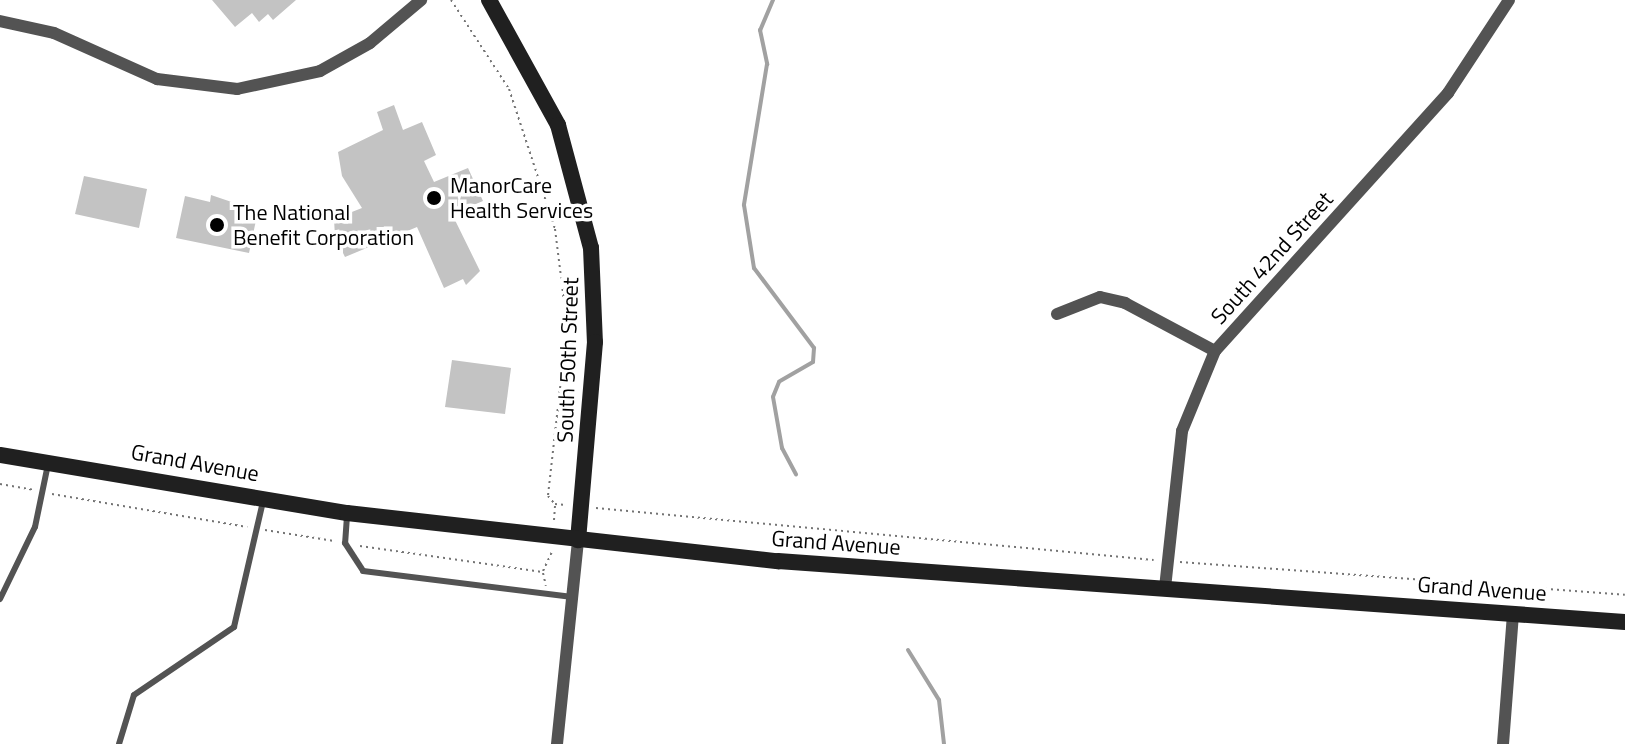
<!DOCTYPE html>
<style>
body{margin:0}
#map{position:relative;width:1625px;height:744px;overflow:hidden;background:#fff;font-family:"Titillium Web",sans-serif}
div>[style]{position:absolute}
.stream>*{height:4px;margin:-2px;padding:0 2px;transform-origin:2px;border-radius:2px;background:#a1a1a1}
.building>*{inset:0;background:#c3c3c3}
.path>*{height:2px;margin-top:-1px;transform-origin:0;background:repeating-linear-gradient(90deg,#757575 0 2px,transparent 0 6px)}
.lane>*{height:6px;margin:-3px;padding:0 3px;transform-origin:3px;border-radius:3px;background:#535353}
.street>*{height:12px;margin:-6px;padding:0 6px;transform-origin:6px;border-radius:6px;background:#535353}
.secondary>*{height:16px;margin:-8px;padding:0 8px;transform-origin:8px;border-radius:8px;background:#202020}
.dots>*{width:22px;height:22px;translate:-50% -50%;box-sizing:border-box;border:4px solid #fff;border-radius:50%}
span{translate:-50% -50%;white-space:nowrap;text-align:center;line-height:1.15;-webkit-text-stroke:7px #fff;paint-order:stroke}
.poi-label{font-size:22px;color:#000}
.left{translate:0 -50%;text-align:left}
.street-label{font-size:22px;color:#000}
</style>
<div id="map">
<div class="stream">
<div style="left:773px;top:0;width:33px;rotate:113deg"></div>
<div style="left:760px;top:30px;width:35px;rotate:78deg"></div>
<div style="left:767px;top:64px;width:143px;rotate:99.3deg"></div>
<div style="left:744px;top:205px;width:64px;rotate:81deg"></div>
<div style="left:754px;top:268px;width:100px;rotate:53.1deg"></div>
<div style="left:814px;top:348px;width:14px;rotate:94deg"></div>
<div style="left:813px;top:362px;width:39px;rotate:150deg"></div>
<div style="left:779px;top:382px;width:16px;rotate:112deg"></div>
<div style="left:773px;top:397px;width:52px;rotate:80deg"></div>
<div style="left:782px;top:448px;width:30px;rotate:62deg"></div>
<div style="left:908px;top:650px;width:59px;rotate:58.2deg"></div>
<div style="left:939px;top:700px;width:44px;rotate:83.5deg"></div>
</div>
<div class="building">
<div style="clip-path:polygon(212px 0,296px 0,273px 20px,268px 14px,259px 22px,252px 13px,235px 27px)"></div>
<div style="clip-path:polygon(394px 105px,403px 130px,422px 122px,436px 155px,424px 161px,434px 182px,468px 168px,483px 201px,452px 214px,480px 271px,466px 285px,463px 279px,444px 288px,417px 227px,345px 257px,335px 237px,334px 219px,362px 208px,342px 176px,338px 152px,383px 130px,377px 112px)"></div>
<div style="clip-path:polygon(84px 176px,147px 189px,139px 228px,75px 214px)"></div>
<div style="clip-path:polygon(211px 195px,258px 211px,249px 253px,176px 238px,185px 196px,210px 202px)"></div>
<div style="clip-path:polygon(452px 360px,511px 368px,505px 414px,445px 407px)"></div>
</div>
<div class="path">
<div style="left:451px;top:0;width:106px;rotate:56.9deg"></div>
<div style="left:509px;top:89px;width:147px;rotate:71.8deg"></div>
<div style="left:555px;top:229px;width:98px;rotate:82.9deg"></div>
<div style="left:567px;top:326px;width:171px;rotate:96.4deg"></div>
<div style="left:548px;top:496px;width:9px;rotate:49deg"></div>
<div style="left:0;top:484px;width:35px;rotate:10deg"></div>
<div style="left:52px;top:494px;width:198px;rotate:9.6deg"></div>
<div style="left:555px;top:504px;width:11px;rotate:5deg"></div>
<div style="left:596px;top:508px;width:560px;rotate:5.32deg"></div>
<div style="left:554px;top:520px;width:14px;rotate:-86deg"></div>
<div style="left:265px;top:530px;width:70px;rotate:9.1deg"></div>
<div style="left:360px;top:546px;width:184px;rotate:8.1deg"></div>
<div style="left:1180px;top:562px;width:446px;rotate:4.2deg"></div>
<div style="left:543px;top:571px;width:23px;rotate:-65deg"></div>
<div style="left:543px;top:573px;width:13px;rotate:77deg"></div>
</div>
<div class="lane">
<div style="left:347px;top:516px;width:27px;rotate:94deg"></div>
<div style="left:345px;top:543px;width:33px;rotate:57deg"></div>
<div style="left:363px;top:571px;width:211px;rotate:7.1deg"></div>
<div style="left:0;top:599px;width:80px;rotate:-64.1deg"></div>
<div style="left:35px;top:527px;width:64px;rotate:-78.3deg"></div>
<div style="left:119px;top:744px;width:51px;rotate:-73deg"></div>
<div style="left:134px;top:695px;width:121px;rotate:-34.2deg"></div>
<div style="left:234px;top:627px;width:129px;rotate:-77deg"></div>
</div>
<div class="street">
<div style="left:0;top:21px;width:55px;rotate:12.5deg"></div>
<div style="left:54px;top:33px;width:113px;rotate:24.1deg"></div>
<div style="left:157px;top:79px;width:81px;rotate:7.1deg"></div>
<div style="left:237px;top:89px;width:85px;rotate:-12.2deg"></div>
<div style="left:320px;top:71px;width:57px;rotate:-29.2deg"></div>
<div style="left:370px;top:43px;width:67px;rotate:-40.1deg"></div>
<div style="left:1057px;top:314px;width:46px;rotate:-21.6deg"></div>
<div style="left:1100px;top:297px;width:26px;rotate:13deg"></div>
<div style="left:1125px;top:303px;width:102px;rotate:28.1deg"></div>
<div style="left:1165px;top:588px;width:158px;rotate:-83.8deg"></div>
<div style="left:1182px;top:431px;width:87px;rotate:-67.6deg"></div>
<div style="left:1215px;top:351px;width:348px;rotate:-47.9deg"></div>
<div style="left:1448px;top:93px;width:111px;rotate:-56.7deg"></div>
<div style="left:557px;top:744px;width:205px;rotate:-84.1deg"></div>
<div style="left:1503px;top:744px;width:130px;rotate:-85.6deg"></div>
</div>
<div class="secondary">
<div style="left:489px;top:0;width:143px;rotate:61.1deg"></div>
<div style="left:558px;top:125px;width:127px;rotate:75deg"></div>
<div style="left:591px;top:248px;width:94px;rotate:87.6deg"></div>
<div style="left:595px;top:342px;width:199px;rotate:94.9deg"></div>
<div style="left:0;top:455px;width:352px;rotate:9.5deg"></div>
<div style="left:347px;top:513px;width:434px;rotate:6.4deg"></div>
<div style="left:778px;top:561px;width:849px;rotate:4.12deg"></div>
</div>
<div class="dots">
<div style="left:434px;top:198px;background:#000"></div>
<div style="left:217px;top:225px;background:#000"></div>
</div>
<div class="poi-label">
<span class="left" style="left:450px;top:198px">ManorCare<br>Health Services</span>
<span class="left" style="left:233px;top:225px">The National<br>Benefit Corporation</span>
</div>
<div class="street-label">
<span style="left:1272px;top:258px;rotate:-48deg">South 42nd Street</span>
<span style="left:568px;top:360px;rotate:-88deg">South 50th Street</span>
<span style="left:195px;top:463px;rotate:10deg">Grand Avenue</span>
<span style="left:836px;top:543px;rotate:4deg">Grand Avenue</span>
<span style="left:1482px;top:589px;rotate:4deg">Grand Avenue</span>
</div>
</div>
